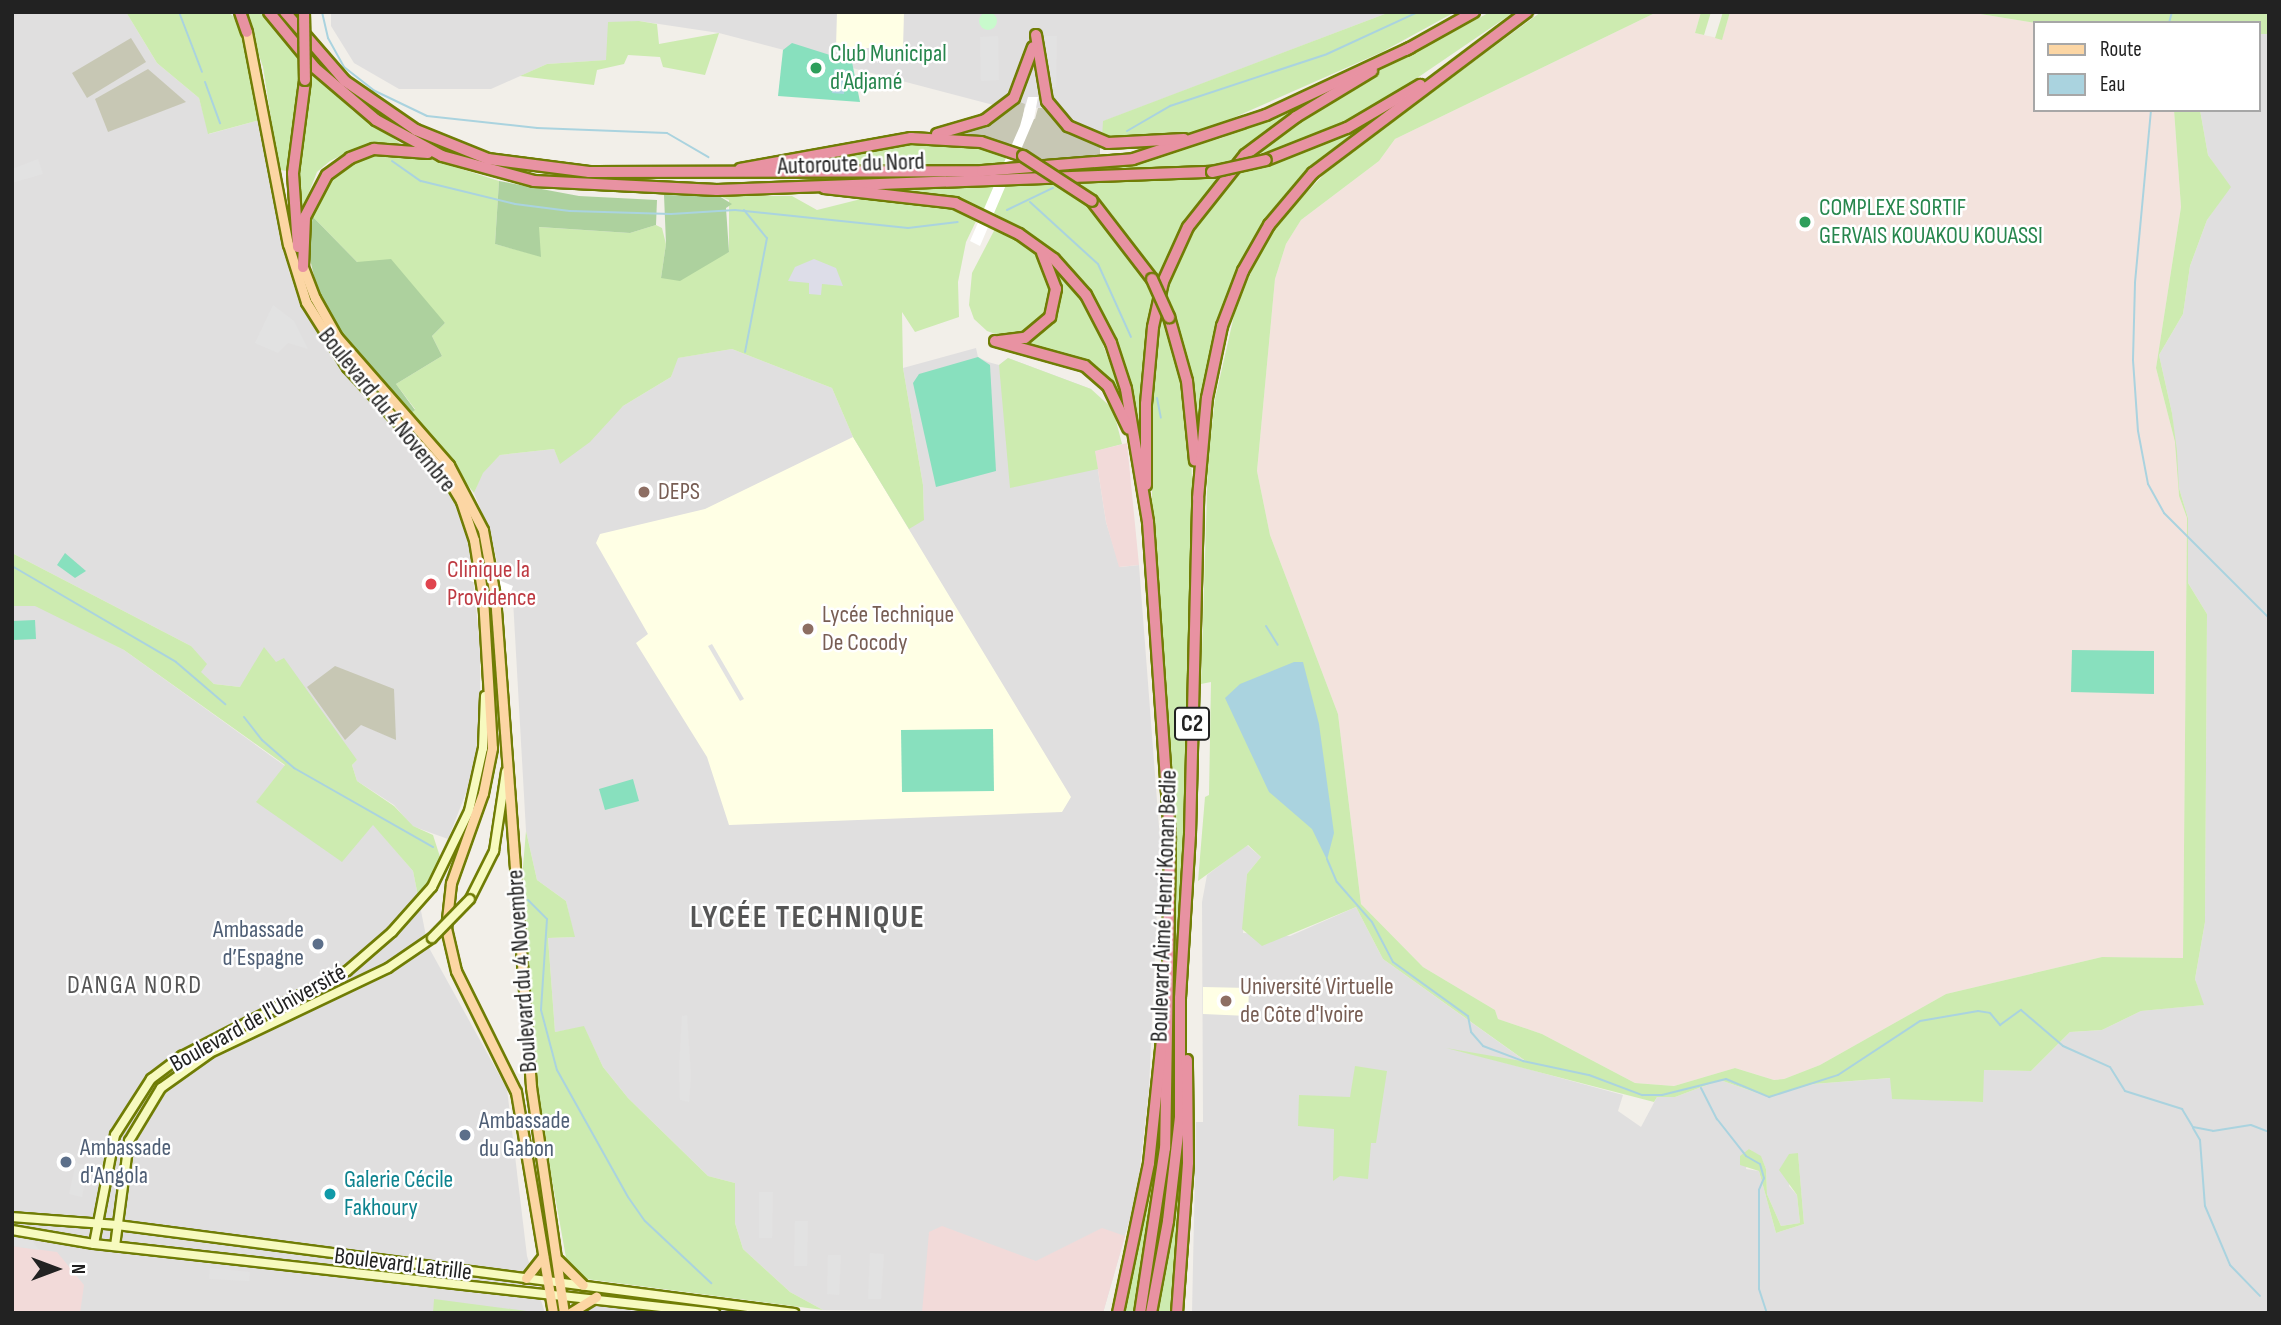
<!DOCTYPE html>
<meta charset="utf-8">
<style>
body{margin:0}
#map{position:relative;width:2281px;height:1325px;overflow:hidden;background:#f2efe9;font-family:"Sofia Sans Condensed",sans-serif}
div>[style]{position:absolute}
.residential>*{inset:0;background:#e0dfdf}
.commercial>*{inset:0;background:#f2dad9}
.education>*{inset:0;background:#ffffe5}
.military>*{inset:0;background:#f3e3dd}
.construction>*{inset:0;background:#c7c7b4}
.grass>*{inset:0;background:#cdebb0}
.forest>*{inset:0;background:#add19e}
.park>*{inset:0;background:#c8facc}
.round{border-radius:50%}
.pitch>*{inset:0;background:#88e0be}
.parking>*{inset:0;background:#e2e2e2}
.plaza>*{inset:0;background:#dddde8}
.water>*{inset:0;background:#aad3df}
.pier>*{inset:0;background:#fff}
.stream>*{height:2px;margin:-1px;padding:0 1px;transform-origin:1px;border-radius:1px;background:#aad3df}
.roads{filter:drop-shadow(2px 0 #707d05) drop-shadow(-2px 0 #707d05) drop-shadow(0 2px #707d05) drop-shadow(0 -2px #707d05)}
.secondary>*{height:8px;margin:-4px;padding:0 4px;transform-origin:4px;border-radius:4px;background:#f7fabf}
.primary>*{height:9px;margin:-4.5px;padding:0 4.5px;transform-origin:4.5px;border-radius:4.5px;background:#fcd6a4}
.motorway>*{height:10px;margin:-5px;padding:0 5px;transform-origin:5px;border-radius:5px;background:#e892a2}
.bridges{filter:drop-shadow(2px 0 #707d05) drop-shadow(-2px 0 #707d05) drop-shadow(0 2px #707d05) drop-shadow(0 -2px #707d05)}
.secondary-bridge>*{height:8px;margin:-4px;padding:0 4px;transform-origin:4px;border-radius:4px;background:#f7fabf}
.motorway-bridge>*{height:10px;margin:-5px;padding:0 5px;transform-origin:5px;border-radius:5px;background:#e892a2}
.dots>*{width:19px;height:19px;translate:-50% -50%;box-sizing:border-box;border:4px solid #fff;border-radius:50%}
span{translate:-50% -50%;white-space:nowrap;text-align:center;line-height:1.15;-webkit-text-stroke:5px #fff;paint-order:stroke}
.shield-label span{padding:2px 5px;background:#fff;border:2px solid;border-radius:5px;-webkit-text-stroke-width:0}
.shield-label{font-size:23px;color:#222;font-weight:700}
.leisure-label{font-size:24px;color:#27864d}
.left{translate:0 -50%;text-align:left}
.street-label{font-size:24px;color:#222}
.education-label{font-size:24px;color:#785e54}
.health-label{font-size:24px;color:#be3a42}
.service-label{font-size:24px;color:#4e5e75}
.right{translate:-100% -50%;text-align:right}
.culture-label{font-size:24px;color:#0d838f}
.neighbourhood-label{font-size:26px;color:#555;letter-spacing:2px}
.district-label{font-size:32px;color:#555;font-weight:700;letter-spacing:2px}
.frame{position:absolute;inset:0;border:14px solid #222;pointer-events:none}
.legend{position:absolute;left:2033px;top:21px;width:228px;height:91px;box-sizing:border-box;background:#fff;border:2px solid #a7a7a7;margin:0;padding:9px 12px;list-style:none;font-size:21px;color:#222}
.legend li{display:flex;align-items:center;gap:14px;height:35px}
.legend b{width:35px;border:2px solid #a7a7a7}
.north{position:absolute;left:21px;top:1234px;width:70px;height:70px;-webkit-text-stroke:5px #fff;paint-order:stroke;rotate:90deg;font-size:19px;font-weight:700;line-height:28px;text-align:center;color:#222}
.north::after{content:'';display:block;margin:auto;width:24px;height:32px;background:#222;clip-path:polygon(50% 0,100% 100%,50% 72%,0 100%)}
</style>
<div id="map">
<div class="residential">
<div style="clip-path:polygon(12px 12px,126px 12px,157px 63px,199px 98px,209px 134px,260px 120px,289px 271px,300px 304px,344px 368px,434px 465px,455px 501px,469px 540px,480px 646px,480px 737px,473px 775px,448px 839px,412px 826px,394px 805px,357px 781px,352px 765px,357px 760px,240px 687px,214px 684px,200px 672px,191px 646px,12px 553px)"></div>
<div style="clip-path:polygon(331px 12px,1390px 12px,1104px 121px,1102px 137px,1047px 108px,1001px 107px,719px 33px,639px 21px,607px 60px,547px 64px,491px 89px,399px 89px,354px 63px,331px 26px)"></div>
<div style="clip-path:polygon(evenodd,2258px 34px,2269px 34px,2269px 1313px,1192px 1313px,1196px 1122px,1203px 1122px,1202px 902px,1207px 875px,1247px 845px,1261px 857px,1247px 874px,1243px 933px,1290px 936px,1356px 907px,1383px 959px,1528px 1063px,1465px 1052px,1623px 1095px,1618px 1111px,1641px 1127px,1657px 1097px,1675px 1097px,1720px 1080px,1769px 1097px,1813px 1084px,1891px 1078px,1892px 1098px,1982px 1102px,1983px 1070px,2031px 1071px,2070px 1032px,2102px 1030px,2141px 1011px,2203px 1005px,2195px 979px,2205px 922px,2207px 614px,2188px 583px,2188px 518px,2179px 488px,2172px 413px,2159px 355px,2183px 314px,2190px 266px,2207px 220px,2230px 187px,2208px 155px,2200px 110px,2258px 110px,2258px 34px,1749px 1149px,1761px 1157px,1766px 1169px,1767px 1194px,1781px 1226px,1800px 1223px,1797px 1195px,1789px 1186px,1798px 1154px,1804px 1224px,1776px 1233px,1759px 1171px,1746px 1169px,1749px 1149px)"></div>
<div style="clip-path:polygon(976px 348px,978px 357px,988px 362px,999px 365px,1008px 358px,1091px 389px,1122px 444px,1095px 451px,1106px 522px,1120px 567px,1139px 565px,1160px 840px,1149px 1090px,1137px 1194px,1103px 1313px,823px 1310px,790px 1292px,743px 1249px,735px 1223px,735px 1183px,708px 1176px,628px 1098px,603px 1067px,584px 1027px,555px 1032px,548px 938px,574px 937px,566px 901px,537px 880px,526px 831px,513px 600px,505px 597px,491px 535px,474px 493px,482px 473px,500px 455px,554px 449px,560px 463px,623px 406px,671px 377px,677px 358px,732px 349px,832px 388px,853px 437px,924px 520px,923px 485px,903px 368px)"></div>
<div style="clip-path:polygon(12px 605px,35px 605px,124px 650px,285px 766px,257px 801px,342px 861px,373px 824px,413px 871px,428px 946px,507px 1089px,527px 1256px,545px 1313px,12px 1313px)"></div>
<div style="clip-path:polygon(589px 1304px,630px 1310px,633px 1313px,576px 1313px)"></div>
</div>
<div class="commercial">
<div style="clip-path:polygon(1127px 443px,1139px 565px,1119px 567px,1106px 522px,1095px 451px)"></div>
<div style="clip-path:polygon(942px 1226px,1036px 1261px,1102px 1228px,1125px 1236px,1103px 1313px,922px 1313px,929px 1232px)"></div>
<div style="clip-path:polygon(12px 1246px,57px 1252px,84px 1285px,80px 1313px,12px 1313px)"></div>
</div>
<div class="education">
<div style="clip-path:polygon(837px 12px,904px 12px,903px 48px,836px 48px)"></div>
<div style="clip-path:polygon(853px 437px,1071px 797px,1062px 812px,729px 825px,707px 757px,636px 643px,648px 634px,596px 543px,600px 534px,705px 509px)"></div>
<div style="clip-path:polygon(1203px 987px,1249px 988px,1248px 1016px,1203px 1014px)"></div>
</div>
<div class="military">
<div style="clip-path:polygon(1657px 12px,1701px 12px,1695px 33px,1722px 39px,1730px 12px,1968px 12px,2035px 23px,2034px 110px,2174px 110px,2181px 207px,2156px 368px,2175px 442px,2179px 496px,2187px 518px,2183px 958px,2102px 957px,1946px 994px,1820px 1065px,1784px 1079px,1774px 1080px,1735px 1068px,1674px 1086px,1635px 1083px,1542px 1034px,1498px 1019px,1495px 1010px,1423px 967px,1361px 904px,1338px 714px,1270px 535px,1257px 471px,1275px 279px,1286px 244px,1301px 220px,1379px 161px,1395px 139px)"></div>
</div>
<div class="construction">
<div style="clip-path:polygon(131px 38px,146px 62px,87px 98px,72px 73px)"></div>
<div style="clip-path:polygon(148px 69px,186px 102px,108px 132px,95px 99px)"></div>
<div style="clip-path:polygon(1017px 101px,1025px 104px,1023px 116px,1035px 119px,1038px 108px,1047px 108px,1066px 130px,1100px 144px,1100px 157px,1048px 162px,1016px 145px,961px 134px,997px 117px)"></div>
<div style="clip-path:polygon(335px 666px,394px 689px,396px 740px,361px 725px,345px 740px,307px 687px)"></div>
</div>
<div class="grass">
<div style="clip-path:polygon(126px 12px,228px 12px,235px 18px,252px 70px,260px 120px,208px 134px,199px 98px,157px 63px)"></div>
<div style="clip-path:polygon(244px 12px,260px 12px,300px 60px,288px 171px,279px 170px,263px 67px)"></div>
<div style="clip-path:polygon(1390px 12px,1455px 12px,1382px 52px,1217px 125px,1186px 135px,1102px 137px,1103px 121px)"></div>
<div style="clip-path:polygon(1490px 12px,1514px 12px,1376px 106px,1312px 138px,1212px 168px,1080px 175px,1079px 169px,1139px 161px,1222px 138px,1420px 50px)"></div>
<div style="clip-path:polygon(1541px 12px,1657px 12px,1395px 139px,1379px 161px,1301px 220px,1286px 244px,1275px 279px,1257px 471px,1270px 535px,1338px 714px,1361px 904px,1423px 967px,1495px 1010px,1498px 1019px,1542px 1034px,1635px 1083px,1674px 1086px,1735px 1068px,1774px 1080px,1784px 1079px,1820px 1065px,1946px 994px,2102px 957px,2183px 958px,2187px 518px,2179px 496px,2175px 442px,2156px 368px,2181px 207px,2174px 110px,2200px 110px,2208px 155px,2231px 187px,2207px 220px,2190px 266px,2183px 314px,2159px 355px,2172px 413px,2177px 451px,2179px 488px,2188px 518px,2188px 583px,2207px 614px,2205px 922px,2195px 979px,2204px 1005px,2141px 1011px,2102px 1030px,2070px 1032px,2031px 1071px,1984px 1070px,1983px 1102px,1892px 1099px,1890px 1078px,1813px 1084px,1769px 1097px,1720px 1080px,1675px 1097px,1657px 1097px,1654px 1102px,1446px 1048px,1527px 1062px,1383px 959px,1356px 907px,1262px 946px,1242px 929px,1247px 874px,1261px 857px,1248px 845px,1198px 881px,1205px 797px,1209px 795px,1211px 682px,1201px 684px,1208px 460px,1215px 399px,1238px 298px,1275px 226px,1331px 167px)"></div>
<div style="clip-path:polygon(1701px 12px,1711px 12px,1704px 35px,1695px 33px)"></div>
<div style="clip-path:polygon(1723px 12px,1730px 12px,1722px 40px,1715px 38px)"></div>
<div style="clip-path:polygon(1968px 12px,2262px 12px,2269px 15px,2269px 34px,2258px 34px,2258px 23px,2035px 23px)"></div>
<div style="clip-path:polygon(639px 21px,657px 24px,659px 44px,719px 33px,705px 75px,663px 67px,660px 57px,628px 55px,624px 64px,597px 70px,594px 85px,520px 76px,547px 64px,606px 60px,608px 22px)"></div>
<div style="clip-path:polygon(310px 71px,353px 111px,400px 143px,356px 148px,330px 161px,317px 172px,300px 215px,299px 173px)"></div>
<div style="clip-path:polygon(1381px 114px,1323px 161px,1240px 267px,1219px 321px,1199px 434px,1194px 379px,1166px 293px,1196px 226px,1235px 173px,1315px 148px)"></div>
<div style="clip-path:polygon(907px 142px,983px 147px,1032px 163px,789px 167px)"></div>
<div style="clip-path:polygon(375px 153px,424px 157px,499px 181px,495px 244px,540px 256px,538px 227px,630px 233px,656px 225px,662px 228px,666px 244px,661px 278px,729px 252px,729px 200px,719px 196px,792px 196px,817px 210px,861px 199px,922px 202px,978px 217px,966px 242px,958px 282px,959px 317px,915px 332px,902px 312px,903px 368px,923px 485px,924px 520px,909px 529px,853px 437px,832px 388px,732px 349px,678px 358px,671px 377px,623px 406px,590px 442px,560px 464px,554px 449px,500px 455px,483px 473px,474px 493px,411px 413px,415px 409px,396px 384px,442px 356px,432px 336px,445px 323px,357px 262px,314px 218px,308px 233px,309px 217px,328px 181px,352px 161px)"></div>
<div style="clip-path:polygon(1219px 177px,1185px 222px,1160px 279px,1111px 213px,1081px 184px)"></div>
<div style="clip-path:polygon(1064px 184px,1105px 221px,1155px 295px,1142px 376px,1141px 448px,1130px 387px,1115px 341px,1089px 291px,1067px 265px,1041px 241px,989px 210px,891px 188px)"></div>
<div style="clip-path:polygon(997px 225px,1036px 249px,1052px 280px,1047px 316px,1023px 335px,1004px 337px,987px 331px,974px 319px,969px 305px,972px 273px)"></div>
<div style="clip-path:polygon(1058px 271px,1091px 313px,1123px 398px,1110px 381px,1086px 363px,1018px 346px,1039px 336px,1054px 321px,1061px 300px)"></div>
<div style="clip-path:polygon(1162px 310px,1177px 349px,1190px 433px,1193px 502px,1183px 901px,1179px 954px,1171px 954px,1175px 838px,1152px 503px,1152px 372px)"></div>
<div style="clip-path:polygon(1008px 358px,1091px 389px,1113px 409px,1122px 444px,1095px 451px,1098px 469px,1010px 488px,999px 365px)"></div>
<div style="clip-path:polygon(12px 553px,191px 646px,207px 664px,201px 672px,214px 684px,240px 687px,264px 647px,276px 662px,284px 658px,357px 760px,352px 765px,357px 781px,394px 806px,413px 826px,433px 835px,441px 860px,428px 884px,418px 896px,413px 871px,373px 825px,342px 862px,256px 802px,285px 765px,124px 650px,35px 606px,13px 606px)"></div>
<div style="clip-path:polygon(526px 831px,537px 880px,566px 901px,575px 937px,548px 938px,555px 1032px,584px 1026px,603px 1067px,628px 1098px,708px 1176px,735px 1183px,735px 1223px,743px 1249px,790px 1292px,823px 1310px,586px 1279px,576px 1276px,567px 1263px,540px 1113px,522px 878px)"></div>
<div style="clip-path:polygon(1355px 1066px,1387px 1071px,1376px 1143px,1371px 1143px,1368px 1179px,1340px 1176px,1333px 1181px,1334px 1129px,1298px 1126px,1299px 1095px,1350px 1097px)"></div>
<div style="clip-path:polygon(1182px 1136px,1184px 1191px,1171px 1313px,1158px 1313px,1175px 1219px)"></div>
<div style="clip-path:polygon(1749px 1149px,1761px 1156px,1766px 1169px,1767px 1194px,1781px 1226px,1800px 1223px,1797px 1195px,1779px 1170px,1789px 1154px,1798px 1153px,1804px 1224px,1776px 1233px,1759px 1171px,1740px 1165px,1740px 1156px)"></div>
<div style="clip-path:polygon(1155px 1154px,1145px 1256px,1133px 1313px,1122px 1313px)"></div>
<div style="clip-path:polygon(434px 1299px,534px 1312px,535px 1313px,433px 1313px)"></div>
</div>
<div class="forest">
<div style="clip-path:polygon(499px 181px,579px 196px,657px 200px,656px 225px,630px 233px,539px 227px,541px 257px,495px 244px)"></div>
<div style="clip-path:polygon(664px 195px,719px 196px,732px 204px,726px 208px,729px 252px,680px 281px,661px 278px,666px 244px)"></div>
<div style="clip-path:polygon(313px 217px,357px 262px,391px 259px,445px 323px,432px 336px,442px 356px,396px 384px,415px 410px,411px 413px,341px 335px,319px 296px,307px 247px)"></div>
</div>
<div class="park">
<div class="round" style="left:979px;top:12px;width:18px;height:18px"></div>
</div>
<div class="pitch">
<div style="clip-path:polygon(792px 43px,852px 62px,860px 102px,778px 96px,783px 50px)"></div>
<div style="clip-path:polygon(978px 357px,990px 365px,996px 471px,936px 487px,913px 383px,919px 374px)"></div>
<div style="clip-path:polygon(65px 553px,86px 571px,75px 578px,57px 565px)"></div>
<div style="clip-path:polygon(35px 620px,36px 639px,12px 640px,12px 621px)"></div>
<div style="clip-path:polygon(2072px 650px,2154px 651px,2154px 694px,2071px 692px)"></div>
<div style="clip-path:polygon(993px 729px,994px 791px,902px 792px,901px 730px)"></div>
<div style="clip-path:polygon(633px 779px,639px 801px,605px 810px,599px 789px)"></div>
</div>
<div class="parking">
<div style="clip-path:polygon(998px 36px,999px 80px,981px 81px,980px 37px)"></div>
<div style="clip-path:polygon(1042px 36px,1057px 36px,1056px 87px,1051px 87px)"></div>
<div style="clip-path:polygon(38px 159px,43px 174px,12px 183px,12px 169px)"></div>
<div style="clip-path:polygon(273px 305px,294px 321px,308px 349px,288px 343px,278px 353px,255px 343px)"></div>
<div style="clip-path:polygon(712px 644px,744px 699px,740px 701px,708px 646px)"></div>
<div style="clip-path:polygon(687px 1015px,691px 1076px,689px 1102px,680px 1100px,679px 1068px,682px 1016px)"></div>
<div style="clip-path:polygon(76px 1163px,88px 1166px,82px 1197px,69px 1194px)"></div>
<div style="clip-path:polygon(759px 1192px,773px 1192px,772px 1238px,759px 1238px)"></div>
<div style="clip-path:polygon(795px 1221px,808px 1221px,807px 1266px,794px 1266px)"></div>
<div style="clip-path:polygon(12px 1237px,31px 1239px,39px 1250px,12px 1246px)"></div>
<div style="clip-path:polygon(870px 1253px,884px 1254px,881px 1299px,868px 1299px)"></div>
<div style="clip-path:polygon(828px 1255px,841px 1255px,839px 1295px,827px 1294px)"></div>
<div style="clip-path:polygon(210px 1268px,250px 1272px,249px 1281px,209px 1279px)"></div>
</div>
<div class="plaza">
<div style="clip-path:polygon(814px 259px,836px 268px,843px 286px,822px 284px,821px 295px,809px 294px,809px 283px,788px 281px,795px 267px)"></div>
</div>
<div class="water">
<div style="clip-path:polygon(834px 69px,846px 70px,844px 94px,832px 93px)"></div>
<div style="clip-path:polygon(1294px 662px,1303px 662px,1319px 724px,1334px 833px,1327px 860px,1312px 829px,1269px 792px,1225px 698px,1240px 684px)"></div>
</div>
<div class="pier">
<div style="clip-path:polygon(1028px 97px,1038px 97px,1034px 119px,980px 246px,970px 241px,1020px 126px)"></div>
<div style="clip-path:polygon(470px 568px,513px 586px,509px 597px,466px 579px)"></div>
</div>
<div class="stream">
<div style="left:179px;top:12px;width:64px;rotate:69deg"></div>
<div style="left:322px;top:12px;width:27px;rotate:77deg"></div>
<div style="left:328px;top:38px;width:33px;rotate:61deg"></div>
<div style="left:344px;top:67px;width:37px;rotate:38deg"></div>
<div style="left:373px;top:90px;width:60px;rotate:25.7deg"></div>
<div style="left:427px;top:116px;width:111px;rotate:6.2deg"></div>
<div style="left:537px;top:128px;width:130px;rotate:2.2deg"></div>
<div style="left:667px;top:133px;width:48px;rotate:30.3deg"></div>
<div style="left:2169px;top:23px;width:11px;rotate:-75deg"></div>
<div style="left:205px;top:82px;width:44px;rotate:69.9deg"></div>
<div style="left:2151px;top:110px;width:174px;rotate:95.3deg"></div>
<div style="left:2135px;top:283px;width:77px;rotate:91.5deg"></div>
<div style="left:2133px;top:360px;width:71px;rotate:86deg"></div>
<div style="left:2138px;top:431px;width:54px;rotate:79.3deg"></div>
<div style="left:2148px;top:484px;width:33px;rotate:61deg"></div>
<div style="left:2164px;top:513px;width:148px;rotate:45deg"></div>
<div style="left:1127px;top:131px;width:50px;rotate:-30.2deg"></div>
<div style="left:1170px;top:106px;width:165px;rotate:-18.3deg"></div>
<div style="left:1327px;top:54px;width:100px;rotate:-24.8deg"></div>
<div style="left:392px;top:161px;width:35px;rotate:35deg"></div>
<div style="left:421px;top:181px;width:97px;rotate:13.7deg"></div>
<div style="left:515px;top:204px;width:55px;rotate:7.3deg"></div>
<div style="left:570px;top:211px;width:101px;rotate:1.7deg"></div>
<div style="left:671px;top:214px;width:64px;rotate:-3.6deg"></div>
<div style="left:735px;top:210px;width:174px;rotate:5.9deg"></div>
<div style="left:908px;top:228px;width:50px;rotate:-6.8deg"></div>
<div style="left:1030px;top:202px;width:92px;rotate:42.4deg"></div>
<div style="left:1098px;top:264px;width:80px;rotate:65.7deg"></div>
<div style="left:744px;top:210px;width:36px;rotate:51deg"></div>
<div style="left:767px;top:238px;width:116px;rotate:100.9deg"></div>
<div style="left:1007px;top:210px;width:51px;rotate:-25.6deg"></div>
<div style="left:1157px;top:398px;width:20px;rotate:79deg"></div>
<div style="left:12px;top:566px;width:190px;rotate:30.3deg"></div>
<div style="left:176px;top:662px;width:65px;rotate:40.6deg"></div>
<div style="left:1266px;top:626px;width:22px;rotate:58deg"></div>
<div style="left:244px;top:717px;width:29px;rotate:52deg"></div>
<div style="left:262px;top:740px;width:43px;rotate:41.2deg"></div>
<div style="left:294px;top:768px;width:160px;rotate:29.6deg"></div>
<div style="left:1327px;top:859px;width:25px;rotate:67deg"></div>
<div style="left:1337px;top:882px;width:53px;rotate:48.8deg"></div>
<div style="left:1372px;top:922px;width:45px;rotate:62.3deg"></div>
<div style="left:1393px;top:962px;width:92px;rotate:35.8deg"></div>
<div style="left:1468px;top:1016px;width:16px;rotate:79deg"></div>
<div style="left:1471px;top:1032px;width:18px;rotate:49deg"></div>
<div style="left:1483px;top:1046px;width:43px;rotate:20.6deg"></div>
<div style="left:1523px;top:1061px;width:67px;rotate:12deg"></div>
<div style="left:1589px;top:1075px;width:57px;rotate:20.7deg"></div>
<div style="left:1642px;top:1095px;width:20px"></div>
<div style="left:1662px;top:1095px;width:66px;rotate:-14deg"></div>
<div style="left:1726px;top:1079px;width:47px;rotate:22.7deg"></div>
<div style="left:1769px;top:1097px;width:72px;rotate:-17.7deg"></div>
<div style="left:1838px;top:1075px;width:98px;rotate:-33.4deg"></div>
<div style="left:1920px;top:1021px;width:59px;rotate:-9.8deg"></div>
<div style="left:1978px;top:1011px;width:12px;rotate:9deg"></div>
<div style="left:1990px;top:1013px;width:16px;rotate:50deg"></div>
<div style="left:2000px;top:1025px;width:26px;rotate:-36deg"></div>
<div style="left:2021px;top:1010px;width:55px;rotate:40.6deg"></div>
<div style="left:2063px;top:1046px;width:51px;rotate:24.1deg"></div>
<div style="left:2110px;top:1067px;width:28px;rotate:58deg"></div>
<div style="left:2125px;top:1091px;width:60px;rotate:17.5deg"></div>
<div style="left:2182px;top:1109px;width:21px;rotate:59deg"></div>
<div style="left:2193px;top:1127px;width:20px;rotate:11deg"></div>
<div style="left:2213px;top:1131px;width:38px;rotate:-9deg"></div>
<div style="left:2251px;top:1125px;width:19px;rotate:21deg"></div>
<div style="left:528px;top:900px;width:27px;rotate:45deg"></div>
<div style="left:547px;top:919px;width:91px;rotate:93.8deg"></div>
<div style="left:541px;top:1010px;width:62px;rotate:75.1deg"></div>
<div style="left:557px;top:1070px;width:145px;rotate:60.8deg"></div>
<div style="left:628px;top:1197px;width:29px;rotate:55deg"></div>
<div style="left:645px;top:1221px;width:91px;rotate:43.2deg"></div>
<div style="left:1701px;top:1088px;width:35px;rotate:63deg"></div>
<div style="left:1717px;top:1119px;width:47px;rotate:51.9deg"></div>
<div style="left:1746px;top:1156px;width:16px;rotate:30deg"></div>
<div style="left:1760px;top:1164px;width:15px;rotate:74deg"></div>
<div style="left:1764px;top:1178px;width:13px;rotate:113deg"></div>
<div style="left:1759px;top:1190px;width:99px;rotate:90deg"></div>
<div style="left:1759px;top:1289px;width:25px;rotate:72deg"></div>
<div style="left:2193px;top:1128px;width:14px;rotate:60deg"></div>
<div style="left:2200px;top:1140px;width:66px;rotate:85.7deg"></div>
<div style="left:2205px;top:1206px;width:64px;rotate:67deg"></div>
<div style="left:2230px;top:1265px;width:43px;rotate:45.9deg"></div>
</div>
<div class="roads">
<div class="secondary">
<div style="left:470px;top:899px;width:54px;rotate:-63.4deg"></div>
<div style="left:494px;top:851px;width:80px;rotate:-81.4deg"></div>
<div style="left:12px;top:1217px;width:105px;rotate:4.4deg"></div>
<div style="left:117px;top:1225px;width:683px;rotate:7.41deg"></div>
<div style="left:12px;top:1230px;width:83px;rotate:9.7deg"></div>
<div style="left:94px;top:1244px;width:625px;rotate:6.34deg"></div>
<div style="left:94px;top:1244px;width:111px;rotate:-79.1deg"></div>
<div style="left:115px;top:1135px;width:67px;rotate:-57.3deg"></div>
<div style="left:151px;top:1079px;width:39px;rotate:-37deg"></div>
<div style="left:182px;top:1056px;width:186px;rotate:-27.3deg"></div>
<div style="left:347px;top:971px;width:60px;rotate:-40.9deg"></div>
<div style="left:392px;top:932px;width:60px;rotate:-48.4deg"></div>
<div style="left:432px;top:887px;width:85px;rotate:-64deg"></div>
<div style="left:469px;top:811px;width:65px;rotate:-77.5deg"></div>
<div style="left:483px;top:748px;width:52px;rotate:-87.8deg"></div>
<div style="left:115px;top:1246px;width:106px;rotate:-82.4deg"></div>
<div style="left:129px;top:1141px;width:62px;rotate:-58.9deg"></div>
<div style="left:161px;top:1088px;width:60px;rotate:-35.5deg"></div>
<div style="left:210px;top:1053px;width:197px;rotate:-25.5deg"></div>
<div style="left:388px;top:968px;width:53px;rotate:-34.3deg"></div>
</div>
<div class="primary">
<div style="left:247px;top:32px;width:216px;rotate:79.1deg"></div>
<div style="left:288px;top:244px;width:61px;rotate:72.8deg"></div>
<div style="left:306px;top:302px;width:77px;rotate:57.8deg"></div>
<div style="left:347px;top:367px;width:142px;rotate:47.3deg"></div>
<div style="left:443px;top:471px;width:35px;rotate:59deg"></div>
<div style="left:461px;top:501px;width:41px;rotate:71.6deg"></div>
<div style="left:474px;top:540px;width:58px;rotate:81deg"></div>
<div style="left:483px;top:597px;width:151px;rotate:86.6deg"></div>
<div style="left:492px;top:748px;width:46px;rotate:101.3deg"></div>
<div style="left:483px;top:793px;width:96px;rotate:109.6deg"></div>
<div style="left:451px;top:883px;width:45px;rotate:96.3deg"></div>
<div style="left:446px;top:928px;width:44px;rotate:76.9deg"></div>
<div style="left:456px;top:971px;width:135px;rotate:63.6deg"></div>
<div style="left:516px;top:1092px;width:224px;rotate:80.5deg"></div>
<div style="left:303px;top:267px;width:33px;rotate:69deg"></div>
<div style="left:315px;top:298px;width:45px;rotate:60.6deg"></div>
<div style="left:337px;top:337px;width:170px;rotate:48.8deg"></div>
<div style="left:449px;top:465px;width:73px;rotate:62.4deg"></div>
<div style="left:483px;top:530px;width:67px;rotate:79.7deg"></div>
<div style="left:495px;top:596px;width:492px;rotate:85.8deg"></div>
<div style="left:531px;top:1087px;width:228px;rotate:81.7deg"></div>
<div style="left:558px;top:1260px;width:35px;rotate:45deg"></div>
<div style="left:526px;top:1278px;width:28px;rotate:-52deg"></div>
<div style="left:570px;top:1313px;width:31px;rotate:-32deg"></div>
</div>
<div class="motorway">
<div style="left:240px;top:12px;width:21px;rotate:71deg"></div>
<div style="left:269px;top:12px;width:72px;rotate:50.6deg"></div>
<div style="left:315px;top:68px;width:80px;rotate:40.4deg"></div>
<div style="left:376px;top:120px;width:75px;rotate:28.6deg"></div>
<div style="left:442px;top:156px;width:95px;rotate:15.2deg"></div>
<div style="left:534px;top:181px;width:183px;rotate:2.8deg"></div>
<div style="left:717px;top:190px;width:495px;rotate:-2.1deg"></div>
<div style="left:285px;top:12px;width:91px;rotate:49deg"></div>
<div style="left:345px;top:81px;width:86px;rotate:34.6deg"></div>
<div style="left:416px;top:130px;width:78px;rotate:21.9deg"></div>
<div style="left:488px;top:159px;width:102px;rotate:7.3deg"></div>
<div style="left:589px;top:172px;width:393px;rotate:-0.1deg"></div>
<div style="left:982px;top:171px;width:151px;rotate:-4.5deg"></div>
<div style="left:1133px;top:159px;width:140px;rotate:-18.3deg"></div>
<div style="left:1266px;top:115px;width:159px;rotate:-25deg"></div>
<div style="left:1036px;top:35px;width:67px;rotate:80.5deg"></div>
<div style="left:1047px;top:101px;width:33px;rotate:50deg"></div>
<div style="left:1068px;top:126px;width:43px;rotate:23deg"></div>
<div style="left:1108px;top:143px;width:76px;rotate:-3deg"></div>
<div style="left:1406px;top:50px;width:78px;rotate:-29.2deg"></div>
<div style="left:937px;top:134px;width:50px;rotate:-16.3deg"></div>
<div style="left:985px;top:120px;width:36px;rotate:-37deg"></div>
<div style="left:1014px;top:98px;width:54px;rotate:-69.6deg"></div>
<div style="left:1266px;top:160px;width:87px;rotate:-21.6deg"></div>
<div style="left:1347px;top:128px;width:85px;rotate:-30.5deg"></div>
<div style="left:740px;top:169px;width:174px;rotate:-10.3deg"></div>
<div style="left:911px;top:138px;width:70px;rotate:3.3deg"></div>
<div style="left:981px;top:142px;width:44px;rotate:18.4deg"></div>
<div style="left:824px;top:188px;width:132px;rotate:6.5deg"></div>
<div style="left:955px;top:203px;width:71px;rotate:25.8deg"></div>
<div style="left:1019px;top:234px;width:43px;rotate:35.5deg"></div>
<div style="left:1054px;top:259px;width:48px;rotate:48.4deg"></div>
<div style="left:1086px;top:295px;width:54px;rotate:62.5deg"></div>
<div style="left:1111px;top:343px;width:48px;rotate:71.9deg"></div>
<div style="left:1126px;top:389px;width:135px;rotate:80.6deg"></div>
<div style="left:1148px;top:522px;width:318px;rotate:86deg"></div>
<div style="left:1170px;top:839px;width:309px;rotate:90.9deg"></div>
<div style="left:1165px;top:1148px;width:167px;rotate:98.6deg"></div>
<div style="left:1092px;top:201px;width:98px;rotate:52.4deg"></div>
<div style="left:298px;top:247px;width:74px;rotate:-93.9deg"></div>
<div style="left:293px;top:173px;width:94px;rotate:-82.6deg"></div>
<div style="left:303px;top:267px;width:50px;rotate:-87.7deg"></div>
<div style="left:305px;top:217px;width:47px;rotate:-62.4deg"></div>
<div style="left:327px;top:175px;width:29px;rotate:-36deg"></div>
<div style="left:350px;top:158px;width:26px;rotate:-21deg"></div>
<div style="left:374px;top:149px;width:54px;rotate:4.2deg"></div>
<div style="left:1169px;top:317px;width:66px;rotate:74.3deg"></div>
<div style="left:1187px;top:381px;width:80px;rotate:84.3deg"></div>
<div style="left:995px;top:341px;width:93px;rotate:15.5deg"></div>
<div style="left:1085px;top:366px;width:30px;rotate:41deg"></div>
<div style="left:1108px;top:386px;width:47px;rotate:64.5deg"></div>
<div style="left:999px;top:341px;width:26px;rotate:-7deg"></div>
<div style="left:1025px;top:338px;width:33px;rotate:-40deg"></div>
<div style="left:1050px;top:317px;width:29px;rotate:-78deg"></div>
<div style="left:1056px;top:289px;width:39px;rotate:-111deg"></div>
<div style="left:1146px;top:485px;width:81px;rotate:-90deg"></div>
<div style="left:1146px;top:404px;width:77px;rotate:-84.8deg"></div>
<div style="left:1153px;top:327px;width:46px;rotate:-77.5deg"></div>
<div style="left:1163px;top:282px;width:60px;rotate:-65.6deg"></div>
<div style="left:1188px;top:227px;width:92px;rotate:-51.6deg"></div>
<div style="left:1245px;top:155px;width:64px;rotate:-36.7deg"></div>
<div style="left:1296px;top:117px;width:89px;rotate:-31.2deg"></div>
<div style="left:1118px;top:1313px;width:153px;rotate:-78.3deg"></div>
<div style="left:1149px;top:1163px;width:125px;rotate:-84deg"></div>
<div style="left:1151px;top:1313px;width:94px;rotate:-79.5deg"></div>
<div style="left:1168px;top:1221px;width:105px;rotate:-83.4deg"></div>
<div style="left:1180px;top:1117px;width:119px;rotate:-90deg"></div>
<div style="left:1180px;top:998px;width:164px;rotate:-86.5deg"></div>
<div style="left:1190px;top:834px;width:336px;rotate:-88.6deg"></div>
<div style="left:1198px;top:498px;width:100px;rotate:-84.9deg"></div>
<div style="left:1207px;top:398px;width:74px;rotate:-78.2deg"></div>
<div style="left:1222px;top:326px;width:59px;rotate:-69.1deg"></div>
<div style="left:1243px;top:271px;width:53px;rotate:-60.5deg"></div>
<div style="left:1269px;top:225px;width:68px;rotate:-49.8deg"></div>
<div style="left:1313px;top:173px;width:268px;rotate:-37deg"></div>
<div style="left:1177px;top:1313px;width:151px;rotate:-85.8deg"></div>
<div style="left:1188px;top:1162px;width:102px;rotate:-90.6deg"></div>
</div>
</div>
<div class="bridges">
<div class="secondary-bridge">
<div style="left:432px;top:938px;width:54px;rotate:-45.7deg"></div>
</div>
<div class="motorway-bridge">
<div style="left:304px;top:12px;width:68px;rotate:89.2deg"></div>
<div style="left:1023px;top:156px;width:82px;rotate:33.1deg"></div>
<div style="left:1212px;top:172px;width:55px;rotate:-12.5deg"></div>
<div style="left:1152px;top:279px;width:42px;rotate:65.9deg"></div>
</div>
</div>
<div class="dots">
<div style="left:816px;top:68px;background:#2e9e5b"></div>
<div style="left:1805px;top:222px;background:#2e9e5b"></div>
<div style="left:644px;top:492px;background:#8d6e63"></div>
<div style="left:431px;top:584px;background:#e0444e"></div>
<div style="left:808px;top:629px;background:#8d6e63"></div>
<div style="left:318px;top:944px;background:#5c6f8a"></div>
<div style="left:1226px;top:1001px;background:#8d6e63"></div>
<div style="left:465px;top:1135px;background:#5c6f8a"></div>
<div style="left:66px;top:1162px;background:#5c6f8a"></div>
<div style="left:330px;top:1194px;background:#0f9aa8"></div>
</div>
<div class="shield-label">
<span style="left:1192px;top:724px">C2</span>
</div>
<div class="leisure-label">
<span class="left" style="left:830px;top:68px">Club Municipal<br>d'Adjamé</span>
<span class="left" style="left:1819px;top:222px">COMPLEXE SORTIF<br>GERVAIS KOUAKOU KOUASSI</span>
</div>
<div class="street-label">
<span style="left:851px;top:164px;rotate:-2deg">Autoroute du Nord</span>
<span style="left:387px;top:410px;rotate:51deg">Boulevard du 4 Novembre</span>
<span style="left:1164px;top:906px;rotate:-88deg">Boulevard Aimé Henri Konan Bedie</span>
<span style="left:522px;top:971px;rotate:-94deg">Boulevard du 4 Novembre</span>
<span style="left:258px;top:1018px;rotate:-29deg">Boulevard de l'Université</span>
<span style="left:403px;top:1264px;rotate:7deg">Boulevard Latrille</span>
</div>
<div class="education-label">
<span class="left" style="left:658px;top:492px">DEPS</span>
<span class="left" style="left:822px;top:629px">Lycée Technique<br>De Cocody</span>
<span class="left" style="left:1240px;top:1001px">Université Virtuelle<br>de Côte d'Ivoire</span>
</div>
<div class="health-label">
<span class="left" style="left:447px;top:584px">Clinique la<br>Providence</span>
</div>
<div class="service-label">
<span class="right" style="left:304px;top:944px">Ambassade<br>d’Espagne</span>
<span class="left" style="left:479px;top:1135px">Ambassade<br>du Gabon</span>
<span class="left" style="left:80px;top:1162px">Ambassade<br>d'Angola</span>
</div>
<div class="culture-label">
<span class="left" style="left:344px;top:1194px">Galerie Cécile<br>Fakhoury</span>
</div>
<div class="neighbourhood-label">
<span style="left:135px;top:986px">DANGA NORD</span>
</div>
<div class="district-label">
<span style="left:808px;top:918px">LYCÉE TECHNIQUE</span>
</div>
<div class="frame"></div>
<ul class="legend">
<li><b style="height:9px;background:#fcd6a4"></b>Route</li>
<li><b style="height:19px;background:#aad3df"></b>Eau</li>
</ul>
<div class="north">N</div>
</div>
